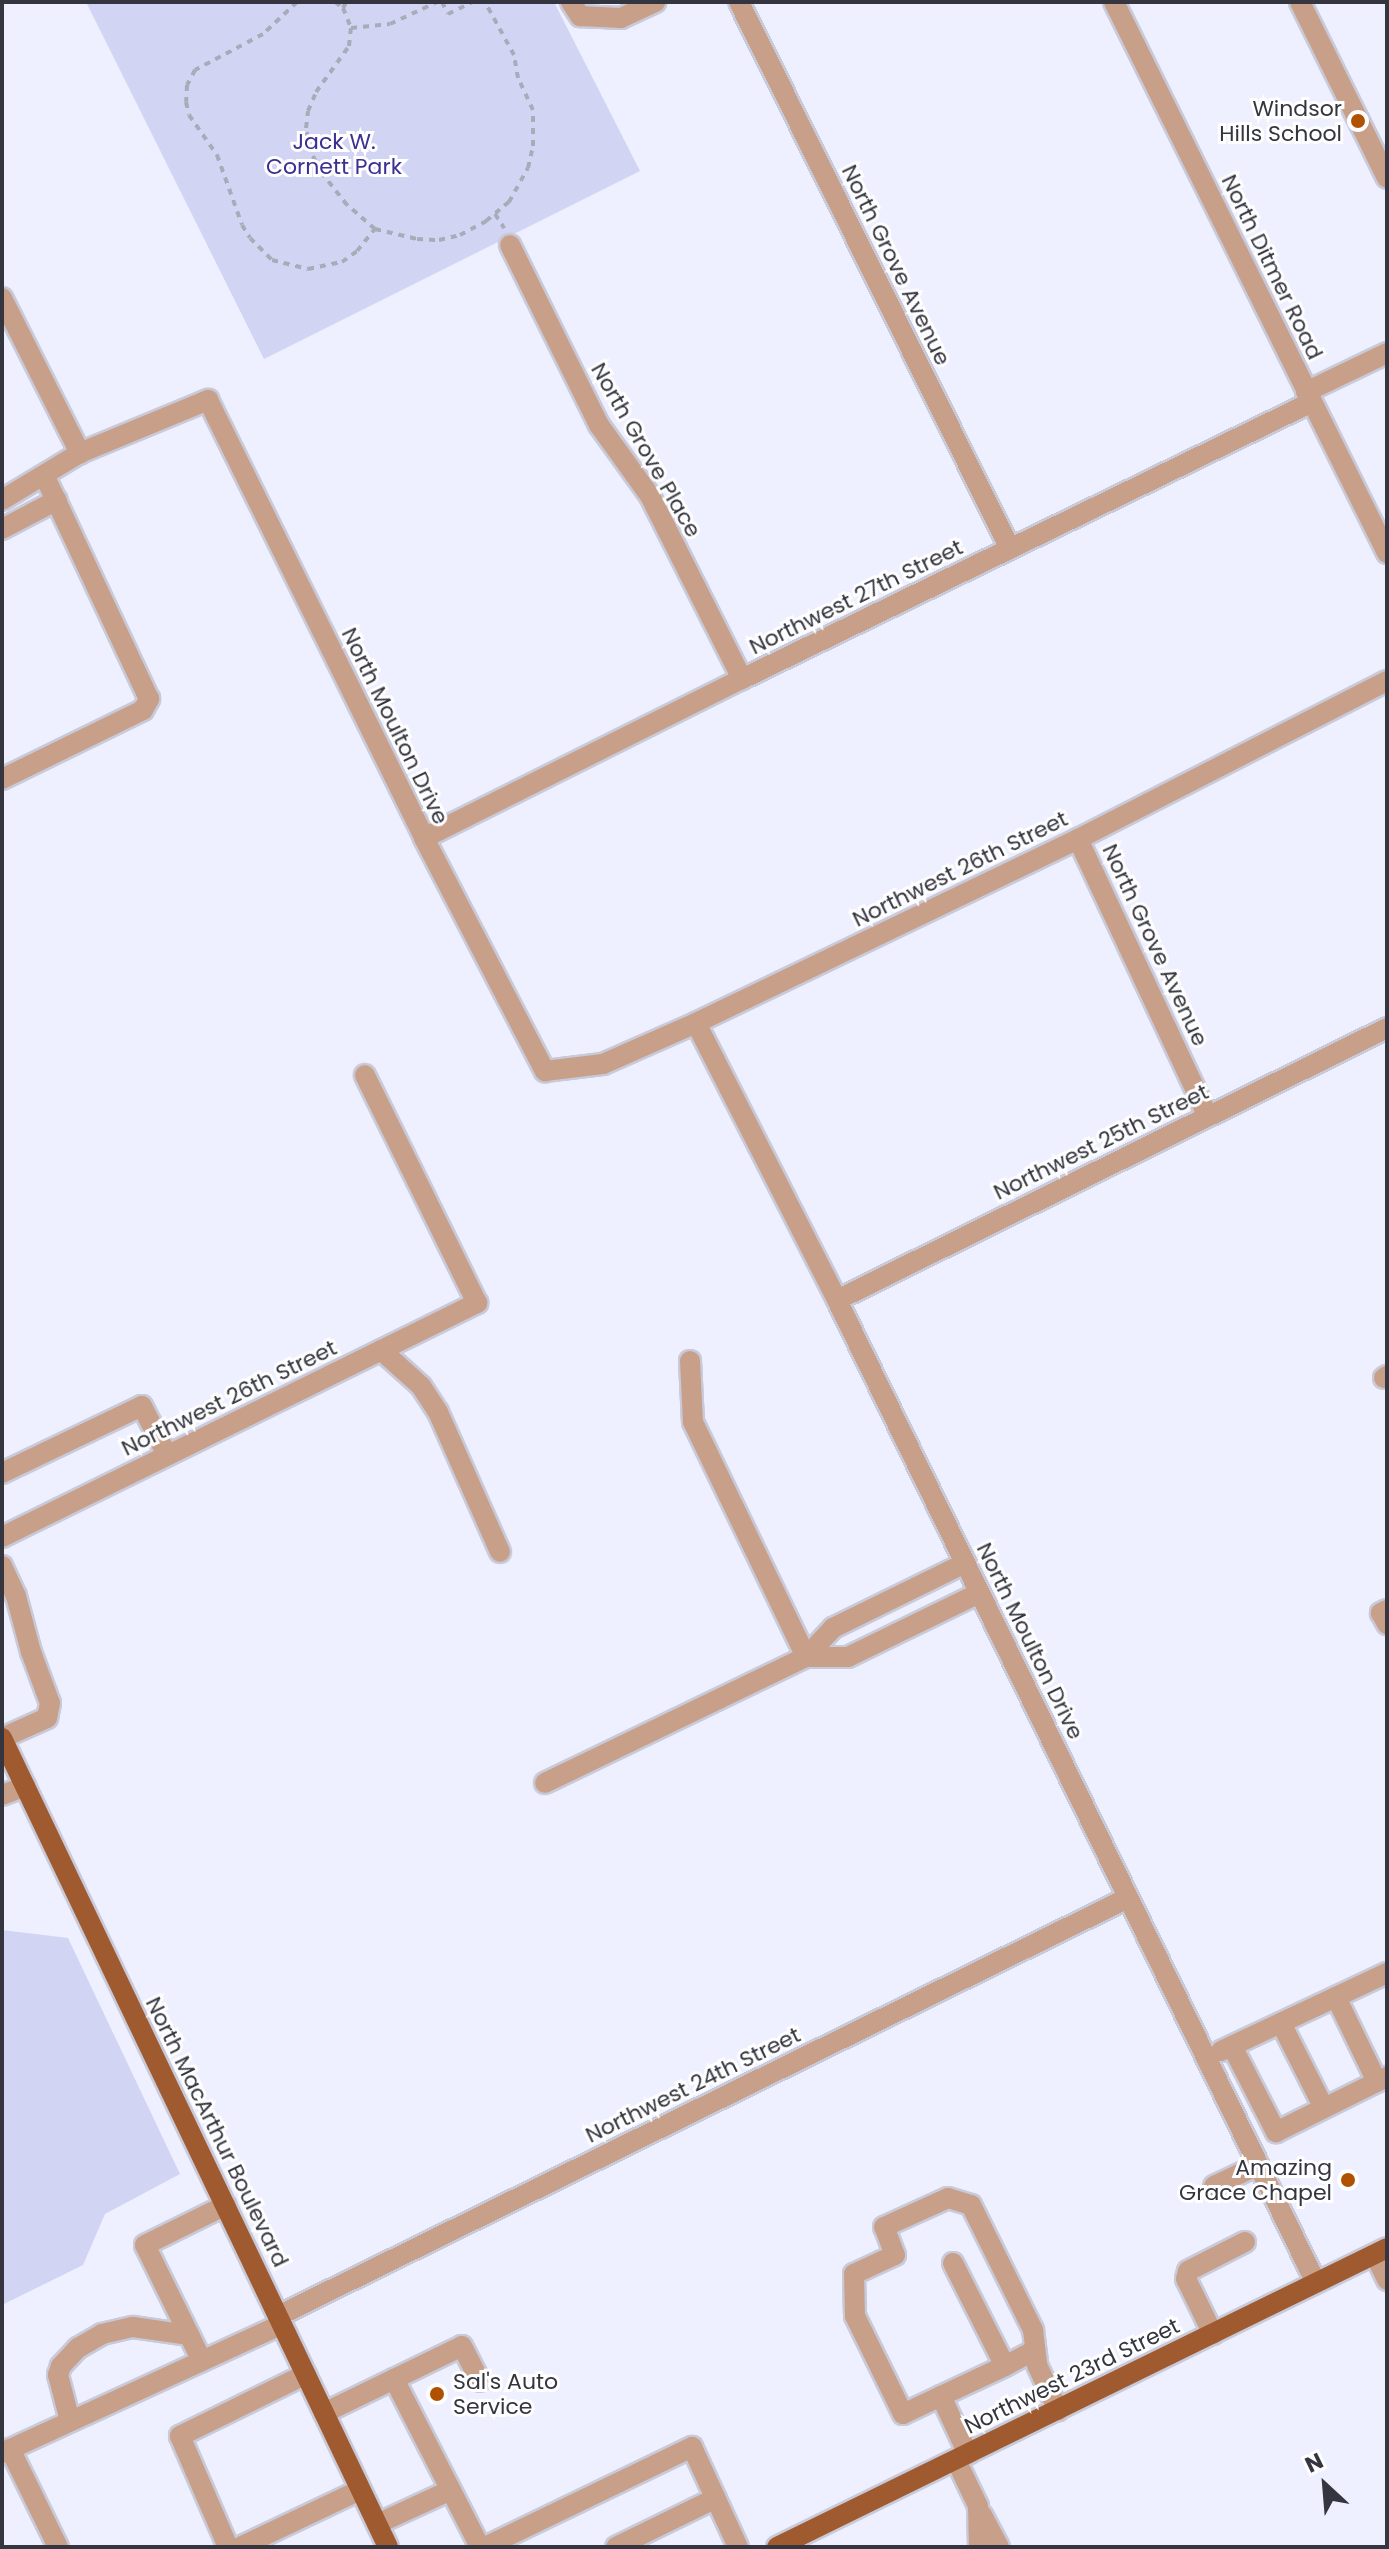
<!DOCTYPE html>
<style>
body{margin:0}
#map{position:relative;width:1389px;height:2549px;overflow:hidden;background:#eeefff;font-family:Poppins,sans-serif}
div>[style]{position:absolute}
.green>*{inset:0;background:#d2d4f3}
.path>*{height:4px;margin-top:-2px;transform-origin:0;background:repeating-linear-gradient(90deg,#aaabb9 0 6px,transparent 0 12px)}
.roads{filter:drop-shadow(2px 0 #c9cad9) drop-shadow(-2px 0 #c9cad9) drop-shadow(0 2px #c9cad9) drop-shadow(0 -2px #c9cad9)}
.minor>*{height:20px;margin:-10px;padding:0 10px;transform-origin:10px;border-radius:10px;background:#c8a08a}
.major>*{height:20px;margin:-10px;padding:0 10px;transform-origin:10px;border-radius:10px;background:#a05a30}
.dots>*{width:22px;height:22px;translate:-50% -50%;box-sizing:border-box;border:4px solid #fefefe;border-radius:50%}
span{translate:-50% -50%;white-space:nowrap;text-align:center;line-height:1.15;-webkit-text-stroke:6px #fefefe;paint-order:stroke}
.poi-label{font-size:22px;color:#34353f}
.right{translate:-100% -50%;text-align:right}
.left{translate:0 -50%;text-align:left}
.park-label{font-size:22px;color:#3b2f92}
.street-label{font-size:22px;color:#34353f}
.frame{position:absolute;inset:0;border:4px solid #34353f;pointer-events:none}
.north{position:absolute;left:1285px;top:2445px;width:80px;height:80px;-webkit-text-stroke:6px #fefefe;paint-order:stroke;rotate:334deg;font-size:22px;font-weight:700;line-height:32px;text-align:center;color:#34353f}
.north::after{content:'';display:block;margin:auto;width:28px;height:36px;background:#34353f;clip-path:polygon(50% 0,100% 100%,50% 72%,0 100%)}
</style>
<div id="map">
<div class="green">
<div style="clip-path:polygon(86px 2px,554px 2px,640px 171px,264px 359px)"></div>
<div style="clip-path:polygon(2px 1930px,68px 1938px,180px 2174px,105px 2214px,83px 2265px,2px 2305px)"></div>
</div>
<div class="path">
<div style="left:297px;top:2px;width:47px;rotate:136.7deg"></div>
<div style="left:263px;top:34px;width:77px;rotate:152.1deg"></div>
<div style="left:195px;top:70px;width:17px;rotate:118deg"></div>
<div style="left:187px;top:85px;width:17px;rotate:93deg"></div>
<div style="left:186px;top:102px;width:13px;rotate:77deg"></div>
<div style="left:189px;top:115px;width:49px;rotate:55deg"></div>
<div style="left:217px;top:155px;width:74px;rotate:70.3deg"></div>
<div style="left:242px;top:225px;width:15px;rotate:58deg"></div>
<div style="left:250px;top:238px;width:31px;rotate:45deg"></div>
<div style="left:272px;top:260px;width:37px;rotate:14deg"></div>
<div style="left:308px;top:269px;width:35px;rotate:-12deg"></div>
<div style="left:342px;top:262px;width:19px;rotate:-36deg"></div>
<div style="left:357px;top:251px;width:28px;rotate:-51deg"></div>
<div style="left:375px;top:229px;width:43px;rotate:13.4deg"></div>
<div style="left:417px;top:239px;width:22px;rotate:3deg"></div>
<div style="left:439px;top:240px;width:22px;rotate:-13deg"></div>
<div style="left:460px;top:235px;width:30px;rotate:-28deg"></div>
<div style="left:486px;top:221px;width:30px;rotate:-40deg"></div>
<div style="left:509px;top:202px;width:39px;rotate:-61deg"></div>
<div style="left:528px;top:168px;width:23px;rotate:-77deg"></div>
<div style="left:533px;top:146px;width:36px;rotate:-90deg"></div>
<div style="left:533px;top:110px;width:35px;rotate:-115deg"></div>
<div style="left:518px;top:78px;width:23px;rotate:-100deg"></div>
<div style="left:514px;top:55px;width:60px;rotate:-118.7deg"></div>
<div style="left:335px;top:2px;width:10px;rotate:37deg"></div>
<div style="left:343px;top:8px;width:7px;rotate:-63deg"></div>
<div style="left:442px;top:2px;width:13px;rotate:63deg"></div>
<div style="left:448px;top:14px;width:28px;rotate:-26deg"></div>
<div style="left:343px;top:8px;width:22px;rotate:68deg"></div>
<div style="left:495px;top:214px;width:17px;rotate:57deg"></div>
<div style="left:375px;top:229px;width:37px;rotate:-139deg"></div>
<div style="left:347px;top:205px;width:42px;rotate:-128.2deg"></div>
<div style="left:321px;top:172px;width:25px;rotate:-117deg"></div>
<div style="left:310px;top:150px;width:22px;rotate:-100deg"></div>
<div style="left:306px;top:128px;width:17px;rotate:-83deg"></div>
<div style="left:308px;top:111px;width:21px;rotate:-67deg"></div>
<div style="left:316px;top:92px;width:57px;rotate:-54.3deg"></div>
<div style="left:349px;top:46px;width:18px;rotate:-84deg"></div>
<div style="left:351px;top:28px;width:39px;rotate:-6deg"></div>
<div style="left:390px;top:24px;width:52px;rotate:-25.1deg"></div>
</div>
<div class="roads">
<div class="minor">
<div style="left:571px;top:2px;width:17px;rotate:57deg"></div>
<div style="left:580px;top:16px;width:41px;rotate:2.8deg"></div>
<div style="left:621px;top:18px;width:38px;rotate:-25deg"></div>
<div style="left:739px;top:2px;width:610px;rotate:63.64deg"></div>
<div style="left:1114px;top:2px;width:615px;rotate:63.64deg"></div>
<div style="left:1300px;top:2px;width:196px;rotate:63.7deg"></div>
<div style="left:510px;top:245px;width:201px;rotate:63.7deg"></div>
<div style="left:599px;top:425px;width:87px;rotate:54.3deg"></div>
<div style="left:650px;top:496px;width:205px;rotate:63.3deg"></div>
<div style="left:2px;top:298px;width:174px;rotate:63.3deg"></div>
<div style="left:1306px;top:392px;width:90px;rotate:-25.7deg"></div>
<div style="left:2px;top:500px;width:91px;rotate:-31.1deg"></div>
<div style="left:80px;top:453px;width:139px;rotate:-22.5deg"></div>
<div style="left:208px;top:400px;width:488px;rotate:63.7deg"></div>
<div style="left:424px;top:838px;width:263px;rotate:62.6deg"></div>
<div style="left:545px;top:1071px;width:58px;rotate:-6.9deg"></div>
<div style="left:603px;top:1064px;width:102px;rotate:-23.8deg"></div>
<div style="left:696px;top:1023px;width:424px;rotate:-25.7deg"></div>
<div style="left:1078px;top:839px;width:347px;rotate:-27.1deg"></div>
<div style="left:2px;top:529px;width:62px;rotate:-27.8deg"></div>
<div style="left:2px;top:779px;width:157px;rotate:-26.1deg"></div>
<div style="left:143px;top:710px;width:13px;rotate:-61deg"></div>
<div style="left:149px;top:699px;width:247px;rotate:-115.1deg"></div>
<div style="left:424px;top:838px;width:356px;rotate:-26.6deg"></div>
<div style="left:742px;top:679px;width:634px;rotate:-25.92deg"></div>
<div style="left:1078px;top:839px;width:306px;rotate:64.9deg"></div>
<div style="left:696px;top:1023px;width:311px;rotate:63deg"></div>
<div style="left:837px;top:1300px;width:1093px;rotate:64.02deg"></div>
<div style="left:837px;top:1300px;width:614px;rotate:-26.31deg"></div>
<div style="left:381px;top:1350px;width:54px;rotate:42deg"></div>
<div style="left:421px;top:1386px;width:31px;rotate:57deg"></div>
<div style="left:438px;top:1412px;width:153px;rotate:66.1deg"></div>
<div style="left:690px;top:1361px;width:61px;rotate:87.2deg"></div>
<div style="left:693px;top:1422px;width:261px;rotate:64.3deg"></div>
<div style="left:1384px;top:1378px;width:4px;rotate:-34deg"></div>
<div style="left:2px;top:1473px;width:155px;rotate:-25.6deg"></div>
<div style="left:142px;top:1406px;width:55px;rotate:63deg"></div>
<div style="left:2px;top:1537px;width:530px;rotate:-26.23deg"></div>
<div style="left:477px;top:1303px;width:254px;rotate:-116.2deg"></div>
<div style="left:2px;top:1566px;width:33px;rotate:65deg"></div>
<div style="left:16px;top:1596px;width:58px;rotate:75deg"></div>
<div style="left:31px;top:1652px;width:54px;rotate:69.6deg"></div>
<div style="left:50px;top:1703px;width:15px;rotate:101deg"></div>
<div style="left:47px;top:1718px;width:49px;rotate:156deg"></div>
<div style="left:1387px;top:1610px;width:7px;rotate:153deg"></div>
<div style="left:1381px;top:1613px;width:13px;rotate:61deg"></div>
<div style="left:806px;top:1657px;width:42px"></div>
<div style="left:848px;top:1657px;width:146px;rotate:-26deg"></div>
<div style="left:545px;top:1783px;width:290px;rotate:-25.8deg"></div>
<div style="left:806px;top:1657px;width:40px;rotate:-47deg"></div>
<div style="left:833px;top:1628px;width:147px;rotate:-26.2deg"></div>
<div style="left:2px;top:1795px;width:25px;rotate:-21deg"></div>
<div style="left:1336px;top:1997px;width:94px;rotate:64.2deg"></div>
<div style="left:1281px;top:2023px;width:95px;rotate:63.2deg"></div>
<div style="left:1232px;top:2046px;width:97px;rotate:62.9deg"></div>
<div style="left:1276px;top:2132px;width:124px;rotate:-26.4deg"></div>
<div style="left:1221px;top:2051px;width:183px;rotate:-25.2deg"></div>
<div style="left:1214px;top:2186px;width:49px;rotate:-25.5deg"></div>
<div style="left:1375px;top:2255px;width:28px;rotate:64deg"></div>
<div style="left:953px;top:2263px;width:115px;rotate:63.2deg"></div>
<div style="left:1005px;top:2366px;width:34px;rotate:-28deg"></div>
<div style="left:278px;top:2316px;width:947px;rotate:-26.19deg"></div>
<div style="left:1213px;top:2334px;width:61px;rotate:-116.1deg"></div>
<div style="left:1186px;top:2279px;width:8px;rotate:-76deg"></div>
<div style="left:1188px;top:2271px;width:64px;rotate:-27deg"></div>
<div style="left:202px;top:2361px;width:129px;rotate:-116.2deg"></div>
<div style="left:145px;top:2245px;width:90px;rotate:-26.3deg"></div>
<div style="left:394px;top:2379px;width:189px;rotate:62.9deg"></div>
<div style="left:941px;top:2396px;width:71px;rotate:-25.1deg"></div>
<div style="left:324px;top:2413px;width:153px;rotate:-25.9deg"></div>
<div style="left:462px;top:2346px;width:39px;rotate:63deg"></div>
<div style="left:70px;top:2421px;width:48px;rotate:-104.6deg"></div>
<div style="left:58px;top:2375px;width:9px;rotate:-72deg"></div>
<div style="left:61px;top:2366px;width:25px;rotate:-47deg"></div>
<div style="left:78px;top:2348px;width:28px;rotate:-30deg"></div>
<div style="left:102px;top:2334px;width:32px;rotate:-13deg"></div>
<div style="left:133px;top:2327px;width:57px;rotate:8.1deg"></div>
<div style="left:10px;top:2449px;width:109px;rotate:63.9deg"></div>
<div style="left:2px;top:2453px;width:308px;rotate:-24.7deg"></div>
<div style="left:968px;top:2454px;width:64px;rotate:-115deg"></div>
<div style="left:941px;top:2396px;width:42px;rotate:154.7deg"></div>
<div style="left:903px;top:2414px;width:109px;rotate:-116.1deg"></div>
<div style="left:855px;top:2316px;width:42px;rotate:-91.4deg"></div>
<div style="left:854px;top:2274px;width:45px;rotate:-24.9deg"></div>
<div style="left:895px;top:2255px;width:30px;rotate:-111deg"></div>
<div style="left:884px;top:2227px;width:70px;rotate:-24.4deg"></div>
<div style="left:948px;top:2198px;width:24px;rotate:17deg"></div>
<div style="left:971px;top:2205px;width:140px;rotate:63.6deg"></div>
<div style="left:1033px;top:2330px;width:35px;rotate:83deg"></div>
<div style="left:1037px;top:2365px;width:50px;rotate:65deg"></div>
<div style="left:956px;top:2460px;width:51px;rotate:64.4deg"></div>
<div style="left:978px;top:2506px;width:41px;rotate:88.6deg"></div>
<div style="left:982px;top:2515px;width:36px;rotate:62deg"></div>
<div style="left:377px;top:2524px;width:81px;rotate:-24.7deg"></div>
<div style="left:228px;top:2547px;width:121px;rotate:-113.4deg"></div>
<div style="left:180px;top:2436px;width:140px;rotate:-26.2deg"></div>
<div style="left:240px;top:2547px;width:133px;rotate:-25.4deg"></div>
<div style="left:485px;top:2547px;width:230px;rotate:-25.8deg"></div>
<div style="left:692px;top:2447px;width:110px;rotate:65.3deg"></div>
<div style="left:616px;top:2547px;width:111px;rotate:-26.1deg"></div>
</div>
<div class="major">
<div style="left:2px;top:1738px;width:896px;rotate:64.49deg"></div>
<div style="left:777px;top:2547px;width:679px;rotate:-26.11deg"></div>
</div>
</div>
<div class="dots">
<div style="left:1358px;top:121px;background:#af5100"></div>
<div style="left:1348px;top:2180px;background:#af5100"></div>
<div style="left:437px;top:2394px;background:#af5100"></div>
</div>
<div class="poi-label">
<span class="right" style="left:1342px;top:121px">Windsor<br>Hills School</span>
<span class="right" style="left:1332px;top:2180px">Amazing<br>Grace Chapel</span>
<span class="left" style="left:453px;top:2394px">Sal's Auto<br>Service</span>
</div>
<div class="park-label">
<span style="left:334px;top:154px">Jack W.<br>Cornett Park</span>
</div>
<div class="street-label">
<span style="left:896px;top:265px;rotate:64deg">North Grove Avenue</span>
<span style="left:1272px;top:267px;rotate:64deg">North Ditmer Road</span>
<span style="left:646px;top:450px;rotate:60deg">North Grove Place</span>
<span style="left:856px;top:597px;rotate:-26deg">Northwest 27th Street</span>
<span style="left:395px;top:726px;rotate:64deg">North Moulton Drive</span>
<span style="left:960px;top:869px;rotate:-26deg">Northwest 26th Street</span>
<span style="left:1155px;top:945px;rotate:65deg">North Grove Avenue</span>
<span style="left:1101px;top:1142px;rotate:-26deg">Northwest 25th Street</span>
<span style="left:229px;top:1398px;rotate:-26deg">Northwest 26th Street</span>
<span style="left:1030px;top:1641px;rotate:64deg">North Moulton Drive</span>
<span style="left:693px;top:2085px;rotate:-26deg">Northwest 24th Street</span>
<span style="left:217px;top:2132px;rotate:64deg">North MacArthur Boulevard</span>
<span style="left:1072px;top:2376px;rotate:-26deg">Northwest 23rd Street</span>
</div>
<div class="frame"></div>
<div class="north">N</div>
</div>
